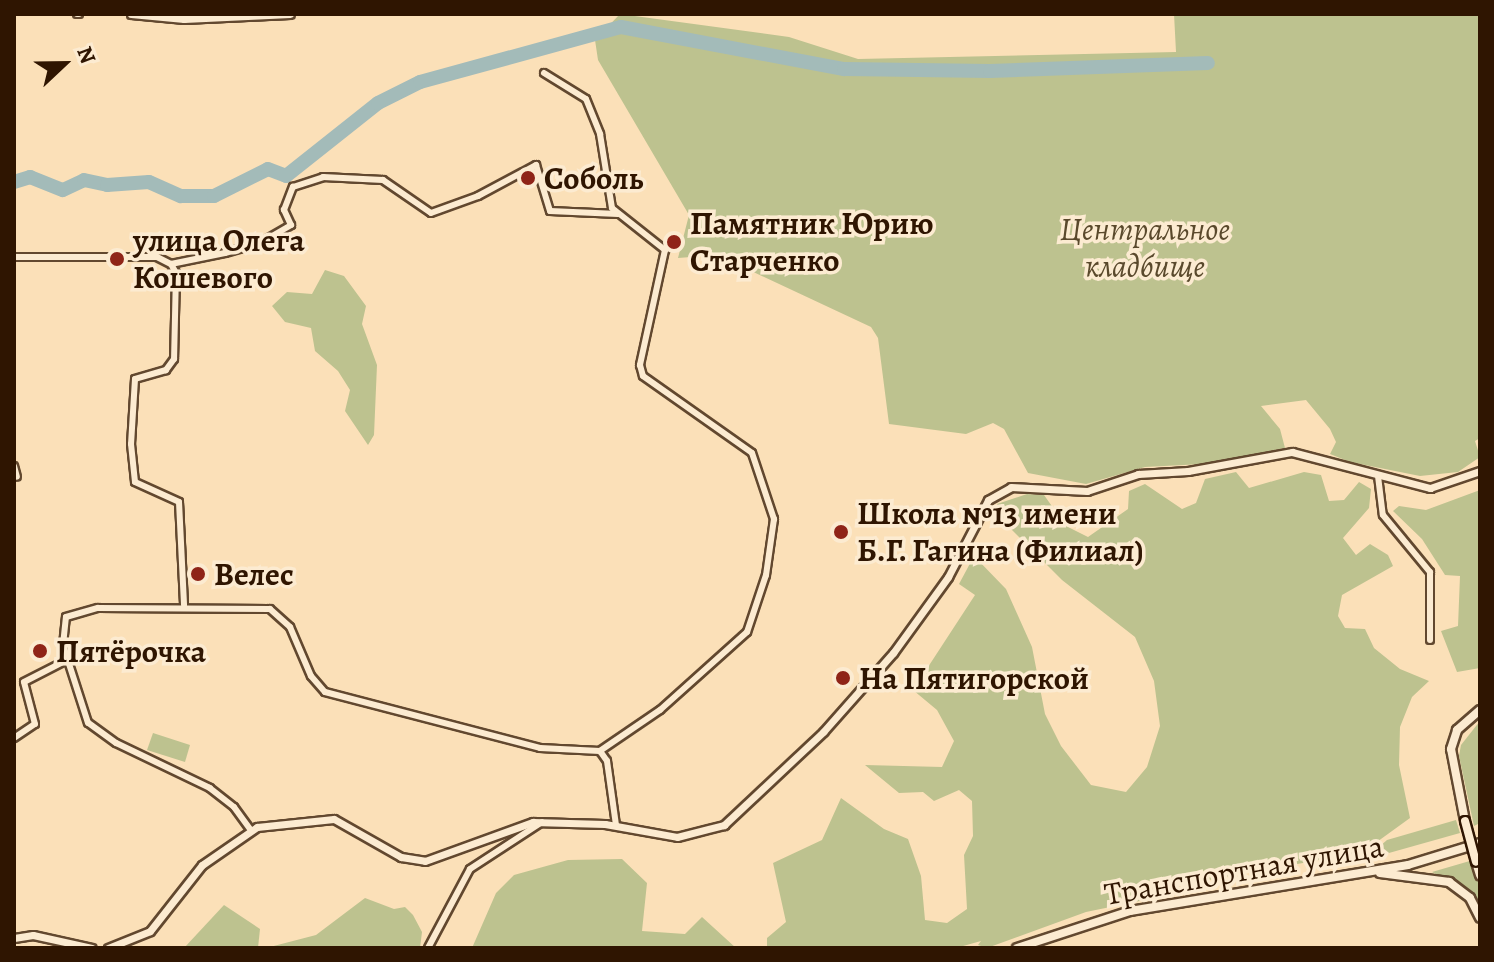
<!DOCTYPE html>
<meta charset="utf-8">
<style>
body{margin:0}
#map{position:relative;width:1494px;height:962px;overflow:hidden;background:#fbe0b8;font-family:Alegreya,serif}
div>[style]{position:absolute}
.green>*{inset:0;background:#bdc28f}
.river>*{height:14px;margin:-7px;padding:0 7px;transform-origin:7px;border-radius:7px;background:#a3bbb9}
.roads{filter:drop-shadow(2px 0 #62482f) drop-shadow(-2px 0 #62482f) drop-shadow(0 2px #62482f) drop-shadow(0 -2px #62482f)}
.minor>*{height:6px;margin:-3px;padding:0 3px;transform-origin:3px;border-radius:3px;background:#fcebd1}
.tertiary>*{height:7px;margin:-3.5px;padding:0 3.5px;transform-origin:3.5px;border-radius:3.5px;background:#fcebd1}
.secondary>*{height:8px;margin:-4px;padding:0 4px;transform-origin:4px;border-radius:4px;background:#fcebd1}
.bridges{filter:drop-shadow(2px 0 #2f1501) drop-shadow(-2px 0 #2f1501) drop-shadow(0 2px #2f1501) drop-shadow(0 -2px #2f1501)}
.secondary-bridge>*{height:8px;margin:-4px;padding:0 4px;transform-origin:4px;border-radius:4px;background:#fcebd1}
.dots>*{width:22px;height:22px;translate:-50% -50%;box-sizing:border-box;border:4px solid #fcebd1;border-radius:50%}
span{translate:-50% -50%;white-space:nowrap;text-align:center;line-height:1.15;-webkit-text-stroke:7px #fcebd1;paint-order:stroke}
.poi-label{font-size:32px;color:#2f1501;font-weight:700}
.left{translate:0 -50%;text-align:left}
.park-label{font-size:32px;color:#5a492c;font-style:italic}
.street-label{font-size:32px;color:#2f1501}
.frame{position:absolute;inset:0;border:16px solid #2f1501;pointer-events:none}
.north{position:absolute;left:24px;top:24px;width:80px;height:80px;-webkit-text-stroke:6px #fcebd1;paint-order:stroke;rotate:68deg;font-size:22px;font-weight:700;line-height:32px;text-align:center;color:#2f1501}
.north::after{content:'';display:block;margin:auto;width:28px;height:36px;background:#2f1501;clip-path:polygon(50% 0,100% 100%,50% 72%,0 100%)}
</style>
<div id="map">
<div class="green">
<div style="clip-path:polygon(620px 14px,789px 37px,858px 59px,1176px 52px,1174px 14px,1480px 14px,1480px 438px,1475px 441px,1480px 457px,1458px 472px,1420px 476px,1350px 462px,1330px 454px,1336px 442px,1330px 429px,1306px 400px,1261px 406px,1280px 429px,1285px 448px,1203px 464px,1145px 467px,1086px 484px,1028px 473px,1004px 429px,993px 423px,966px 434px,889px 424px,878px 338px,871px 327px,717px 255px,678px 258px,689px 215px,598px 60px,595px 40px)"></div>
<div style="clip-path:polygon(325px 270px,344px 276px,366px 306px,362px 324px,377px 365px,374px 435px,368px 445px,345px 411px,350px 390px,338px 371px,315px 351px,311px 328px,285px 322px,272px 306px,287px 292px,312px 294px)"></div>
<div style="clip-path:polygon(1236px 472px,1249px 488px,1304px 472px,1321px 475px,1329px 501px,1344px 500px,1359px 482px,1371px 489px,1369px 508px,1343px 538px,1356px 555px,1370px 544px,1388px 555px,1393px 566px,1342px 595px,1338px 616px,1345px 628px,1365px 629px,1374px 648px,1400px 669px,1429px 681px,1412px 697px,1400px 727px,1399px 765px,1410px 818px,1363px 852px,1154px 890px,1154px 898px,1086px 912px,987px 948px,978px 945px,981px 941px,956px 948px,767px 948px,767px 938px,786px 922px,773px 863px,822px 840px,841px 798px,884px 829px,908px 839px,921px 876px,925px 920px,947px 923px,967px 909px,964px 855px,973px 836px,972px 801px,959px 790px,934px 801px,923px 792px,899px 793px,865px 765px,942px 767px,954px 741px,937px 710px,913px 690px,975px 595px,959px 584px,974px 556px,1006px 589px,1032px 647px,1045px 714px,1061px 746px,1091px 785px,1126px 792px,1147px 767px,1160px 726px,1154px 681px,1135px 637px,1062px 580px,999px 517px,997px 504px,1027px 494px,1044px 495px,1066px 526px,1088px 537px,1128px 509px,1129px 491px,1145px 484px,1182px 509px,1196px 503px,1205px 479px)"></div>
<div style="clip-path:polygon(1480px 490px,1480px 668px,1457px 672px,1441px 631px,1458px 626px,1460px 576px,1445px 575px,1422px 539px,1393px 511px,1399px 506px,1426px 510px)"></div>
<div style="clip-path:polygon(1480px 721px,1480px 823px,1474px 826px,1459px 756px,1461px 745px)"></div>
<div style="clip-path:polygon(153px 733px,190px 745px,185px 762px,147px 750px)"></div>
<div style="clip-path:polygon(1456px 820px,1460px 833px,1364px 860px,1387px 840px)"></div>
<div style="clip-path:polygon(1480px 858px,1480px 917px,1461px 887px,1432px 872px)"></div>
<div style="clip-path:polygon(622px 859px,647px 883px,642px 931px,685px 934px,702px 917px,736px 948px,472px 948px,496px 893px,514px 875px,568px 860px)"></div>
<div style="clip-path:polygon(365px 898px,394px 909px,405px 907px,413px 915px,422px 932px,420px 948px,266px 948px,316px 935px)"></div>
<div style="clip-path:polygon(224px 905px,260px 929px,258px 948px,184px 948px)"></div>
</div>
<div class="river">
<div style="left:14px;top:182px;width:17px;rotate:-17deg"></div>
<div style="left:30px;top:177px;width:35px;rotate:22deg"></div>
<div style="left:63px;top:190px;width:23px;rotate:-25deg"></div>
<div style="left:84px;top:180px;width:24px;rotate:12deg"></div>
<div style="left:107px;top:185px;width:42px;rotate:-4.1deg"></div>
<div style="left:149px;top:182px;width:35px;rotate:24deg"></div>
<div style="left:181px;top:196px;width:33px"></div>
<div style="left:214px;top:196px;width:60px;rotate:-26.6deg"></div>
<div style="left:268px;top:169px;width:19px;rotate:21deg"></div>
<div style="left:286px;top:176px;width:117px;rotate:-38.4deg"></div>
<div style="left:378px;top:103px;width:47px;rotate:-26.6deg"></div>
<div style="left:420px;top:82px;width:208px;rotate:-15.3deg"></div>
<div style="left:621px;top:27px;width:227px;rotate:10.7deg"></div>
<div style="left:844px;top:69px;width:146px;rotate:0.8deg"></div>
<div style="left:990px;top:71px;width:218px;rotate:-2.1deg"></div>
</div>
<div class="roads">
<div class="minor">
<div style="left:77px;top:14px;width:2px"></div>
<div style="left:544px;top:73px;width:49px;rotate:31.8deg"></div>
<div style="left:586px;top:99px;width:38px;rotate:68deg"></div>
<div style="left:600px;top:134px;width:75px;rotate:80.8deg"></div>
<div style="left:612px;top:208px;width:68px;rotate:38.4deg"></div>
<div style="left:665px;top:250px;width:118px;rotate:102.3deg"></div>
<div style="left:640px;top:365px;width:11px;rotate:75deg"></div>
<div style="left:643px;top:376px;width:133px;rotate:35.2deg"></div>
<div style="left:752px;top:453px;width:70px;rotate:71.6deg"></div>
<div style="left:774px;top:519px;width:57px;rotate:98.1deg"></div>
<div style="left:766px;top:575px;width:60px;rotate:108.4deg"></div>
<div style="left:747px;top:632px;width:117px;rotate:138.1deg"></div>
<div style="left:660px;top:710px;width:73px;rotate:145.7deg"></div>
<div style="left:14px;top:257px;width:143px"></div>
<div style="left:157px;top:257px;width:16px;rotate:27deg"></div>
<div style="left:171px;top:264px;width:55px;rotate:-11.5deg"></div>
<div style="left:225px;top:253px;width:36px;rotate:-16deg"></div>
<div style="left:260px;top:243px;width:36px;rotate:-30deg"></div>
<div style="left:291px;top:225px;width:17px;rotate:-115deg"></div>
<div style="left:284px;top:210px;width:25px;rotate:-69deg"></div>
<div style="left:293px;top:187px;width:32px;rotate:-18deg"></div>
<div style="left:323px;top:177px;width:60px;rotate:2.9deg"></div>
<div style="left:383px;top:180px;width:58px;rotate:34.5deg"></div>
<div style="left:431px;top:213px;width:50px;rotate:-19.9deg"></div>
<div style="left:478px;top:196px;width:66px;rotate:-28.1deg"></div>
<div style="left:536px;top:165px;width:48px;rotate:73.1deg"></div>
<div style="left:550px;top:211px;width:68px;rotate:2.5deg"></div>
<div style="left:171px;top:264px;width:10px;rotate:61deg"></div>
<div style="left:176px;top:273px;width:86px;rotate:91.3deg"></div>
<div style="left:174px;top:359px;width:14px;rotate:126deg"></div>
<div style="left:166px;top:370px;width:32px;rotate:164deg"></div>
<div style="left:135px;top:379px;width:65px;rotate:93.5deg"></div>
<div style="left:131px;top:444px;width:38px;rotate:84deg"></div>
<div style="left:135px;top:482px;width:48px;rotate:24.4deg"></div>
<div style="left:179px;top:502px;width:103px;rotate:87.2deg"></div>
<div style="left:14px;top:466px;width:11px;rotate:75deg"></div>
<div style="left:1378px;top:476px;width:39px;rotate:83deg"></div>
<div style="left:1383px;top:515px;width:74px;rotate:50.5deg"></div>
<div style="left:1430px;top:572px;width:68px;rotate:90deg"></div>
<div style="left:14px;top:738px;width:25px;rotate:-34deg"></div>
<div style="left:35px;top:724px;width:43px;rotate:-104.7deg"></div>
<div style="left:24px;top:682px;width:48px;rotate:-27.1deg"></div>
<div style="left:250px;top:829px;width:27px;rotate:-126deg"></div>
<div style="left:234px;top:807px;width:31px;rotate:-142deg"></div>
<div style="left:210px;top:788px;width:104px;rotate:-154.4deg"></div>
<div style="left:116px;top:743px;width:34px;rotate:-144deg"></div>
<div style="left:88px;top:723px;width:82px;rotate:-107.8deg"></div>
<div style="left:63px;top:645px;width:28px;rotate:-84deg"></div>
<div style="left:66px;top:617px;width:33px;rotate:-16deg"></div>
<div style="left:98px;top:608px;width:172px;rotate:0.3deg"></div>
<div style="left:270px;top:609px;width:27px;rotate:42deg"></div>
<div style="left:290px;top:627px;width:53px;rotate:66.8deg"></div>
<div style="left:311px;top:676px;width:21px;rotate:49deg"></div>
<div style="left:325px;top:692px;width:222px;rotate:14.6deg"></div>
<div style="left:540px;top:748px;width:60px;rotate:2.9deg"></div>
<div style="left:600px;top:751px;width:12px;rotate:55deg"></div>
<div style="left:607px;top:761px;width:65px;rotate:82deg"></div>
<div style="left:428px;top:948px;width:89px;rotate:-62deg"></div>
<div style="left:470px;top:869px;width:86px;rotate:-33.1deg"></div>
</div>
<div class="tertiary">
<div style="left:131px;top:14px;width:53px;rotate:5.4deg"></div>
<div style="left:184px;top:19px;width:106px;rotate:-2.7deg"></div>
<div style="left:14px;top:938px;width:19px;rotate:-9deg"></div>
<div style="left:33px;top:935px;width:60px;rotate:12.4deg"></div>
<div style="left:108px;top:948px;width:45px;rotate:-22deg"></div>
<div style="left:150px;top:931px;width:84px;rotate:-51.8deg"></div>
<div style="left:202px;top:865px;width:67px;rotate:-34.6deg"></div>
<div style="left:257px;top:827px;width:77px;rotate:-5.9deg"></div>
<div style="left:334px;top:819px;width:77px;rotate:29.6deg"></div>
<div style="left:401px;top:857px;width:24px;rotate:9deg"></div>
<div style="left:425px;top:861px;width:115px;rotate:-19.9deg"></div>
<div style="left:533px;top:822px;width:72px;rotate:1.6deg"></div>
<div style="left:605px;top:824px;width:73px;rotate:10.2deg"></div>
<div style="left:677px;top:837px;width:49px;rotate:-14.3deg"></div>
<div style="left:724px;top:825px;width:136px;rotate:-43.2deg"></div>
<div style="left:823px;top:732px;width:106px;rotate:-48.5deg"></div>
<div style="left:893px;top:653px;width:94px;rotate:-54.1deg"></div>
<div style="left:948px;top:577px;width:87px;rotate:-62.5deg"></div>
<div style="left:988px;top:500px;width:26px;rotate:-29deg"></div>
<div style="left:1011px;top:487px;width:76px;rotate:3deg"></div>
<div style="left:1087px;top:491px;width:54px;rotate:-18.4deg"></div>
<div style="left:1138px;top:474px;width:50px;rotate:-3.4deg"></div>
<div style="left:1188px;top:471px;width:106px;rotate:-10.4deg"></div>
<div style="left:1292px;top:452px;width:143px;rotate:14.6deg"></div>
<div style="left:1430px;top:488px;width:53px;rotate:-18.8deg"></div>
</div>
<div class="secondary">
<div style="left:1465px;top:821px;width:73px;rotate:-101deg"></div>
<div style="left:1451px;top:749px;width:20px;rotate:-72deg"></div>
<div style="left:1457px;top:730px;width:30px;rotate:-41deg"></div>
<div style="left:1476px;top:862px;width:14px;rotate:73deg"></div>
<div style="left:1380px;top:873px;width:70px;rotate:7.4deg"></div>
<div style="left:1449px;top:882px;width:26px;rotate:37deg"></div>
<div style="left:1470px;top:898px;width:22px;rotate:63deg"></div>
<div style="left:1017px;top:948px;width:119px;rotate:-18.1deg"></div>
<div style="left:1130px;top:911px;width:282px;rotate:-9.4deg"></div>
<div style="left:1408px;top:865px;width:75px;rotate:-17deg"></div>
</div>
</div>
<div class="bridges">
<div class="secondary-bridge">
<div style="left:1465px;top:821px;width:42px;rotate:75deg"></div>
</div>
</div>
<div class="dots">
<div style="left:528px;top:178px;background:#8f2418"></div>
<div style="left:674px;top:242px;background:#8f2418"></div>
<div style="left:117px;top:259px;background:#8f2418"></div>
<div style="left:841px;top:532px;background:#8f2418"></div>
<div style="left:198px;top:574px;background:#8f2418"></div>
<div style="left:40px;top:651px;background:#8f2418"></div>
<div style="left:843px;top:678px;background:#8f2418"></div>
</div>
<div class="poi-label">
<span class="left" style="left:544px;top:178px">Соболь</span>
<span class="left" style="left:690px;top:242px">Памятник Юрию<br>Старченко</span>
<span class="left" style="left:133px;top:259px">улица Олега<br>Кошевого</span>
<span class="left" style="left:857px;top:532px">Школа №13 имени<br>Б.Г. Гагина (Филиал)</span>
<span class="left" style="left:214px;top:574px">Велес</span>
<span class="left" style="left:56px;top:651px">Пятёрочка</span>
<span class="left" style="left:859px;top:678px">На Пятигорской</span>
</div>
<div class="park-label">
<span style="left:1145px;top:248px">Центральное<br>кладбище</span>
</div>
<div class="street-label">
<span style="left:1244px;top:870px;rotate:-10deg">Транспортная улица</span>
</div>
<div class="frame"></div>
<div class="north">N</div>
</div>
